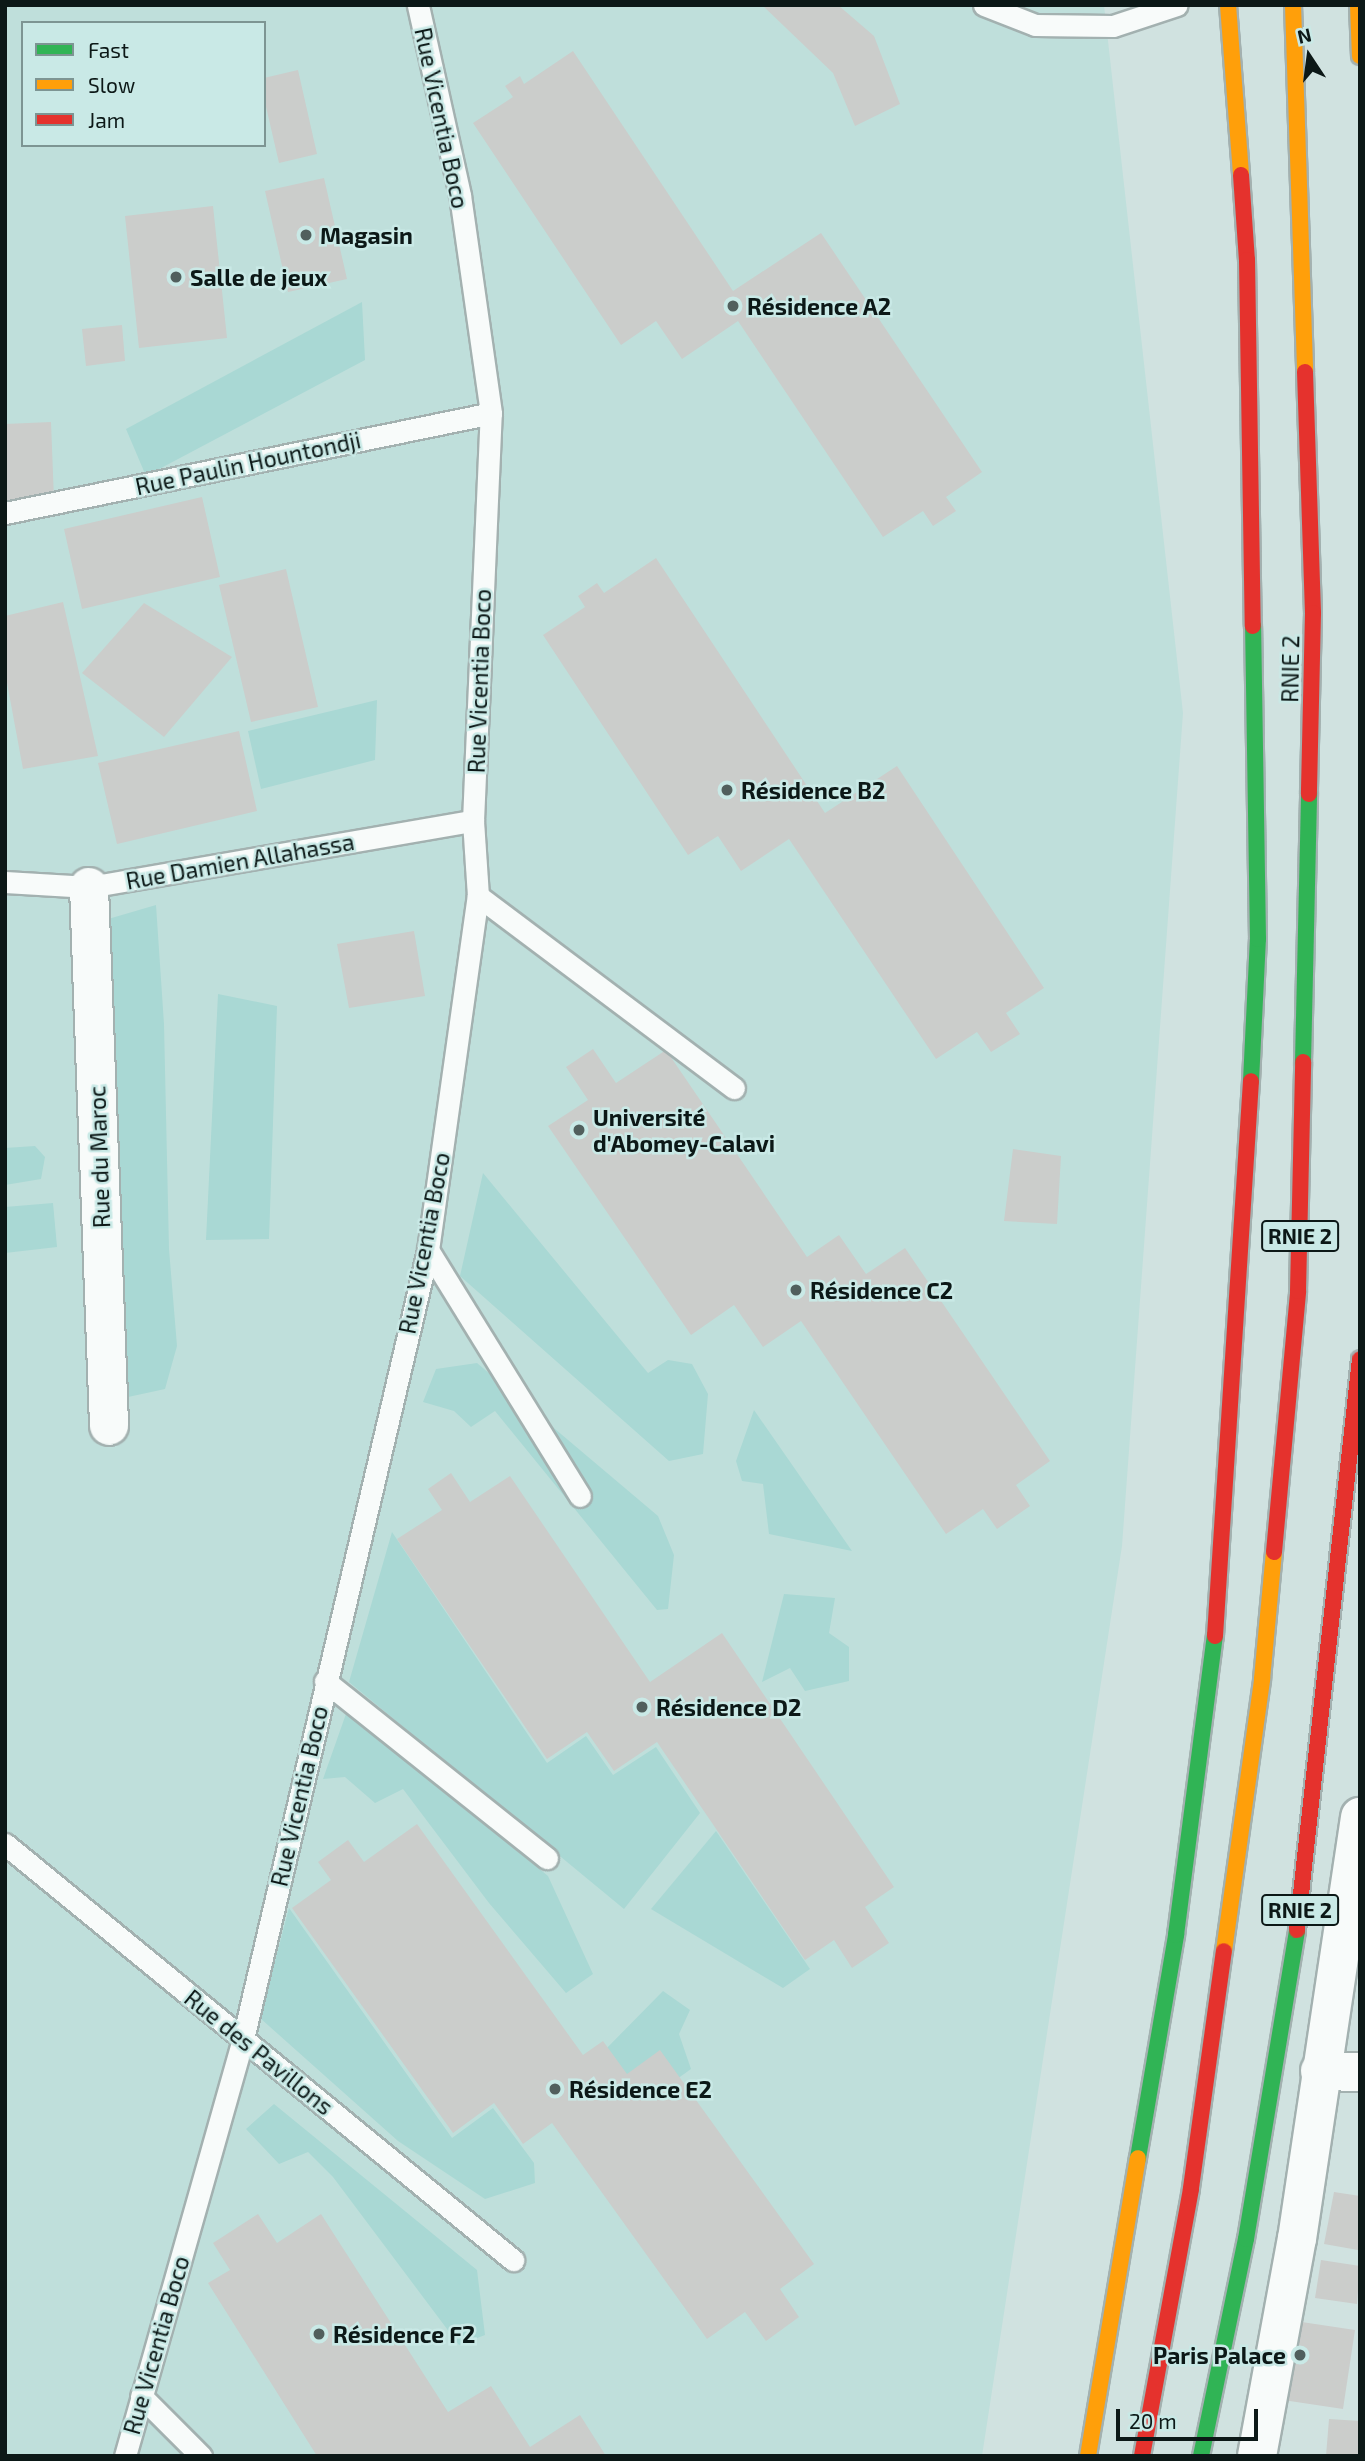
<!DOCTYPE html>
<meta charset="utf-8">
<style>
body{margin:0}
#map{position:relative;width:1365px;height:2461px;overflow:hidden;background:#d0e2e0;font-family:"Exo 2",sans-serif}
div>[style]{position:absolute}
.built>*{inset:0;background:#bfdfdb}
.green>*{inset:0;background:#a9d8d4}
.building>*{inset:0;background:#cbcdcb}
.roads{filter:drop-shadow(2px 0 #a3b1b0) drop-shadow(-2px 0 #a3b1b0) drop-shadow(0 2px #a3b1b0) drop-shadow(0 -2px #a3b1b0)}
.lane>*{height:21px;margin:-10.5px;padding:0 10.5px;transform-origin:10.5px;border-radius:10.5px;background:#f8fbfa}
.street>*{height:38px;margin:-19px;padding:0 19px;transform-origin:19px;border-radius:19px;background:#f8fbfa}
.fast>*{height:16px;margin:-8px;padding:0 8px;transform-origin:8px;border-radius:8px;background:#30b455}
.slow>*{height:16px;margin:-8px;padding:0 8px;transform-origin:8px;border-radius:8px;background:#ff9f0a}
.jam>*{height:16px;margin:-8px;padding:0 8px;transform-origin:8px;border-radius:8px;background:#e5322d}
.dots>*{width:19px;height:19px;translate:-50% -50%;box-sizing:border-box;border:4px solid #c9e9e6;border-radius:50%}
span{translate:-50% -50%;white-space:nowrap;text-align:center;line-height:1.15;-webkit-text-stroke:5px #c9e9e6;paint-order:stroke}
.shield-label span{padding:2px 5px;background:#c9e9e6;border:2px solid;border-radius:5px;-webkit-text-stroke-width:0}
.shield-label{font-size:21px;color:#0c1817;font-weight:700}
.street-label{font-size:23px;color:#0c1817}
.poi-label{font-size:23px;color:#0c1817;font-weight:700}
.left{translate:0 -50%;text-align:left}
.right{translate:-100% -50%;text-align:right}
.frame{position:absolute;inset:0;border:7px solid #0c1817;pointer-events:none}
.legend{position:absolute;left:21px;top:21px;width:245px;height:126px;box-sizing:border-box;background:#c9e9e6;border:2px solid #7d9593;margin:0;padding:9px 12px;list-style:none;font-size:21px;color:#0c1817}
.legend li{display:flex;align-items:center;gap:14px;height:35px}
.legend b{width:35px;border:2px solid #7d9593}
.north{position:absolute;left:1274px;top:21px;width:70px;height:70px;-webkit-text-stroke:5px #c9e9e6;paint-order:stroke;rotate:347deg;font-size:19px;font-weight:700;line-height:28px;text-align:center;color:#0c1817}
.north::after{content:'';display:block;margin:auto;width:24px;height:32px;background:#0c1817;clip-path:polygon(50% 0,100% 100%,50% 72%,0 100%)}
.scale{position:absolute;left:1116px;top:2409px;width:142px;height:32px;box-sizing:border-box;border:4px solid #0c1817;border-top:0;padding-left:9px;font-size:21px;line-height:24px;white-space:nowrap;color:#0c1817;-webkit-text-stroke:5px #c9e9e6;paint-order:stroke}
</style>
<div id="map">
<div class="built">
<div style="clip-path:polygon(evenodd,5px 5px,1104px 5px,1183px 713px,1122px 1546px,982px 2456px,5px 2456px,5px 5px,23px 23px,264px 23px,264px 145px,23px 145px,23px 23px)"></div>
</div>
<div class="green">
<div style="clip-path:polygon(362px 302px,365px 360px,146px 476px,126px 429px)"></div>
<div style="clip-path:polygon(377px 700px,375px 760px,261px 789px,248px 731px)"></div>
<div style="clip-path:polygon(156px 905px,164px 1024px,169px 1249px,177px 1346px,165px 1389px,128px 1397px,98px 922px)"></div>
<div style="clip-path:polygon(218px 994px,277px 1006px,269px 1239px,206px 1240px)"></div>
<div style="clip-path:polygon(35px 1146px,45px 1157px,41px 1179px,5px 1185px,5px 1148px)"></div>
<div style="clip-path:polygon(483px 1173px,648px 1373px,668px 1360px,692px 1364px,708px 1394px,703px 1454px,669px 1461px,460px 1276px)"></div>
<div style="clip-path:polygon(53px 1203px,57px 1247px,5px 1253px,5px 1207px)"></div>
<div style="clip-path:polygon(477px 1363px,658px 1516px,674px 1555px,668px 1609px,657px 1610px,495px 1411px,471px 1427px,454px 1411px,423px 1402px,436px 1369px)"></div>
<div style="clip-path:polygon(754px 1410px,852px 1551px,769px 1534px,763px 1484px,742px 1481px,736px 1461px)"></div>
<div style="clip-path:polygon(392px 1532px,547px 1763px,586px 1736px,613px 1775px,656px 1747px,700px 1813px,624px 1909px,349px 1682px)"></div>
<div style="clip-path:polygon(784px 1594px,835px 1598px,829px 1633px,849px 1647px,849px 1681px,805px 1691px,790px 1668px,762px 1682px)"></div>
<div style="clip-path:polygon(347px 1711px,548px 1876px,593px 1974px,566px 1993px,489px 1903px,403px 1789px,375px 1803px,345px 1777px,323px 1779px)"></div>
<div style="clip-path:polygon(716px 1831px,810px 1969px,783px 1988px,651px 1909px)"></div>
<div style="clip-path:polygon(289px 1908px,452px 2138px,493px 2108px,534px 2163px,535px 2183px,485px 2199px,398px 2141px,260px 2018px)"></div>
<div style="clip-path:polygon(663px 1991px,690px 2010px,679px 2034px,691px 2069px,663px 2089px,641px 2094px,601px 2054px)"></div>
<div style="clip-path:polygon(274px 2104px,477px 2270px,485px 2335px,459px 2345px,333px 2177px,308px 2152px,279px 2164px,246px 2129px)"></div>
</div>
<div class="building">
<div style="clip-path:polygon(762px 5px,838px 5px,874px 36px,900px 104px,855px 126px,833px 73px)"></div>
<div style="clip-path:polygon(573px 51px,733px 291px,821px 233px,982px 472px,946px 497px,956px 511px,933px 526px,923px 511px,883px 537px,738px 321px,682px 359px,656px 321px,621px 345px,473px 123px,513px 97px,505px 86px,520px 76px,524px 84px)"></div>
<div style="clip-path:polygon(298px 70px,317px 154px,279px 163px,264px 98px,264px 78px)"></div>
<div style="clip-path:polygon(324px 178px,347px 279px,288px 292px,265px 191px)"></div>
<div style="clip-path:polygon(213px 206px,227px 338px,139px 348px,125px 216px)"></div>
<div style="clip-path:polygon(122px 325px,125px 361px,86px 366px,82px 329px)"></div>
<div style="clip-path:polygon(51px 422px,54px 500px,5px 501px,5px 424px)"></div>
<div style="clip-path:polygon(202px 497px,220px 577px,82px 609px,64px 529px)"></div>
<div style="clip-path:polygon(656px 558px,825px 813px,897px 766px,1044px 988px,1006px 1013px,1020px 1034px,991px 1052px,977px 1032px,936px 1059px,789px 839px,741px 871px,718px 836px,688px 855px,543px 635px,585px 607px,578px 596px,597px 583px,604px 593px)"></div>
<div style="clip-path:polygon(286px 569px,318px 707px,251px 722px,219px 585px)"></div>
<div style="clip-path:polygon(63px 602px,98px 756px,23px 769px,5px 672px,5px 616px)"></div>
<div style="clip-path:polygon(144px 603px,232px 657px,164px 737px,82px 673px)"></div>
<div style="clip-path:polygon(239px 731px,257px 811px,117px 844px,98px 763px)"></div>
<div style="clip-path:polygon(414px 931px,425px 996px,349px 1008px,337px 944px)"></div>
<div style="clip-path:polygon(593px 1049px,616px 1083px,666px 1050px,807px 1257px,839px 1235px,866px 1274px,905px 1248px,1050px 1461px,1016px 1485px,1030px 1506px,997px 1529px,983px 1509px,946px 1534px,801px 1321px,763px 1347px,734px 1305px,691px 1335px,548px 1126px,588px 1100px,566px 1067px)"></div>
<div style="clip-path:polygon(1013px 1149px,1061px 1156px,1057px 1224px,1004px 1221px)"></div>
<div style="clip-path:polygon(451px 1473px,470px 1502px,510px 1476px,650px 1682px,722px 1633px,894px 1887px,865px 1907px,889px 1943px,852px 1968px,834px 1940px,805px 1960px,657px 1742px,614px 1771px,587px 1732px,547px 1759px,397px 1539px,442px 1510px,428px 1489px)"></div>
<div style="clip-path:polygon(417px 1824px,583px 2055px,603px 2041px,627px 2074px,660px 2050px,814px 2264px,780px 2289px,799px 2317px,766px 2341px,745px 2312px,707px 2339px,552px 2123px,523px 2144px,494px 2103px,453px 2133px,292px 1908px,331px 1880px,318px 1862px,348px 1840px,364px 1862px)"></div>
<div style="clip-path:polygon(1334px 2192px,1360px 2196px,1358px 2250px,1324px 2244px)"></div>
<div style="clip-path:polygon(258px 2214px,277px 2243px,321px 2214px,448px 2412px,491px 2386px,530px 2447px,580px 2415px,606px 2456px,317px 2456px,208px 2283px,230px 2270px,213px 2243px)"></div>
<div style="clip-path:polygon(1321px 2260px,1360px 2266px,1357px 2304px,1315px 2298px)"></div>
<div style="clip-path:polygon(1295px 2321px,1355px 2330px,1343px 2409px,1283px 2400px)"></div>
<div style="clip-path:polygon(1329px 2419px,1360px 2421px,1360px 2456px,1326px 2456px)"></div>
</div>
<div class="roads">
<div class="lane">
<div style="left:984px;top:5px;width:55px;rotate:21.4deg"></div>
<div style="left:1035px;top:25px;width:78px;rotate:0.7deg"></div>
<div style="left:1113px;top:26px;width:67px;rotate:-18.2deg"></div>
<div style="left:5px;top:513px;width:496px;rotate:-11.6deg"></div>
<div style="left:5px;top:882px;width:84px;rotate:3.4deg"></div>
<div style="left:89px;top:887px;width:390px;rotate:-9.8deg"></div>
<div style="left:478px;top:896px;width:320px;rotate:36.9deg"></div>
<div style="left:428px;top:1250px;width:289px;rotate:58.3deg"></div>
<div style="left:325px;top:1681px;width:284px;rotate:38.6deg"></div>
<div style="left:5px;top:1844px;width:657px;rotate:39.31deg"></div>
<div style="left:141px;top:2396px;width:85px;rotate:45deg"></div>
<div style="left:125px;top:2456px;width:433px;rotate:-74.2deg"></div>
<div style="left:243px;top:2039px;width:810px;rotate:-76.8deg"></div>
<div style="left:428px;top:1250px;width:358px;rotate:-82deg"></div>
<div style="left:478px;top:896px;width:75px;rotate:-93.8deg"></div>
<div style="left:473px;top:821px;width:408px;rotate:-87.5deg"></div>
<div style="left:491px;top:413px;width:220px;rotate:-98.1deg"></div>
<div style="left:460px;top:195px;width:195px;rotate:-102.5deg"></div>
</div>
<div class="street">
<div style="left:89px;top:887px;width:539px;rotate:87.87deg"></div>
<div style="left:1320px;top:2071px;width:40px;rotate:1.4deg"></div>
<div style="left:1257px;top:2456px;width:221px;rotate:-79.6deg"></div>
<div style="left:1297px;top:2239px;width:427px;rotate:-81.5deg"></div>
</div>
<div class="fast">
<div style="left:1303px;top:1062px;width:268px;rotate:-88.7deg"></div>
<div style="left:1251px;top:1081px;width:142px;rotate:-87.2deg"></div>
<div style="left:1258px;top:939px;width:313px;rotate:-90.9deg"></div>
<div style="left:1138px;top:2158px;width:226px;rotate:-80.3deg"></div>
<div style="left:1176px;top:1935px;width:302px;rotate:-82.6deg"></div>
<div style="left:1201px;top:2456px;width:222px;rotate:-78.3deg"></div>
<div style="left:1246px;top:2239px;width:313px;rotate:-80.6deg"></div>
</div>
<div class="slow">
<div style="left:1228px;top:5px;width:170px;rotate:85.6deg"></div>
<div style="left:1293px;top:5px;width:367px;rotate:88.1deg"></div>
<div style="left:1358px;top:5px;width:51px;rotate:87.8deg"></div>
<div style="left:1224px;top:1951px;width:275px;rotate:-82deg"></div>
<div style="left:1262px;top:1679px;width:128px;rotate:-84.6deg"></div>
<div style="left:1088px;top:2456px;width:302px;rotate:-80.5deg"></div>
</div>
<div class="jam">
<div style="left:1241px;top:175px;width:85px;rotate:86deg"></div>
<div style="left:1247px;top:260px;width:366px;rotate:89.1deg"></div>
<div style="left:1305px;top:372px;width:241px;rotate:88.1deg"></div>
<div style="left:1313px;top:613px;width:181px;rotate:91.3deg"></div>
<div style="left:1274px;top:1552px;width:262px;rotate:-84.7deg"></div>
<div style="left:1298px;top:1291px;width:229px;rotate:-88.7deg"></div>
<div style="left:1215px;top:1636px;width:556px;rotate:-86.29deg"></div>
<div style="left:1297px;top:1930px;width:574px;rotate:-83.7deg"></div>
<div style="left:1142px;top:2456px;width:272px;rotate:-79.6deg"></div>
<div style="left:1191px;top:2188px;width:239px;rotate:-82.1deg"></div>
</div>
</div>
<div class="dots">
<div style="left:306px;top:235px;background:#515f5d"></div>
<div style="left:176px;top:277px;background:#515f5d"></div>
<div style="left:733px;top:306px;background:#515f5d"></div>
<div style="left:727px;top:790px;background:#515f5d"></div>
<div style="left:579px;top:1130px;background:#515f5d"></div>
<div style="left:796px;top:1290px;background:#515f5d"></div>
<div style="left:642px;top:1707px;background:#515f5d"></div>
<div style="left:555px;top:2089px;background:#515f5d"></div>
<div style="left:319px;top:2334px;background:#515f5d"></div>
<div style="left:1300px;top:2355px;background:#515f5d"></div>
</div>
<div class="shield-label">
<span style="left:1300px;top:1236px">RNIE 2</span>
<span style="left:1300px;top:1910px">RNIE 2</span>
</div>
<div class="street-label">
<span style="left:442px;top:118px;rotate:78deg">Rue Vicentia Boco</span>
<span style="left:248px;top:463px;rotate:-12deg">Rue Paulin Hountondji</span>
<span style="left:1290px;top:669px;rotate:-89deg">RNIE 2</span>
<span style="left:479px;top:681px;rotate:-88deg">Rue Vicentia Boco</span>
<span style="left:240px;top:861px;rotate:-10deg">Rue Damien Allahassa</span>
<span style="left:99px;top:1157px;rotate:-92deg">Rue du Maroc</span>
<span style="left:424px;top:1243px;rotate:-79deg">Rue Vicentia Boco</span>
<span style="left:299px;top:1796px;rotate:-77deg">Rue Vicentia Boco</span>
<span style="left:259px;top:2052px;rotate:39deg">Rue des Pavillons</span>
<span style="left:156px;top:2345px;rotate:-74deg">Rue Vicentia Boco</span>
</div>
<div class="poi-label">
<span class="left" style="left:320px;top:235px">Magasin</span>
<span class="left" style="left:190px;top:277px">Salle de jeux</span>
<span class="left" style="left:747px;top:306px">Résidence A2</span>
<span class="left" style="left:741px;top:790px">Résidence B2</span>
<span class="left" style="left:593px;top:1130px">Université<br>d'Abomey-Calavi</span>
<span class="left" style="left:810px;top:1290px">Résidence C2</span>
<span class="left" style="left:656px;top:1707px">Résidence D2</span>
<span class="left" style="left:569px;top:2089px">Résidence E2</span>
<span class="left" style="left:333px;top:2334px">Résidence F2</span>
<span class="right" style="left:1286px;top:2355px">Paris Palace</span>
</div>
<div class="frame"></div>
<ul class="legend">
<li><b style="height:9px;background:#30b455"></b>Fast</li>
<li><b style="height:9px;background:#ff9f0a"></b>Slow</li>
<li><b style="height:9px;background:#e5322d"></b>Jam</li>
</ul>
<div class="north">N</div>
<div class="scale">20 m</div>
</div>
